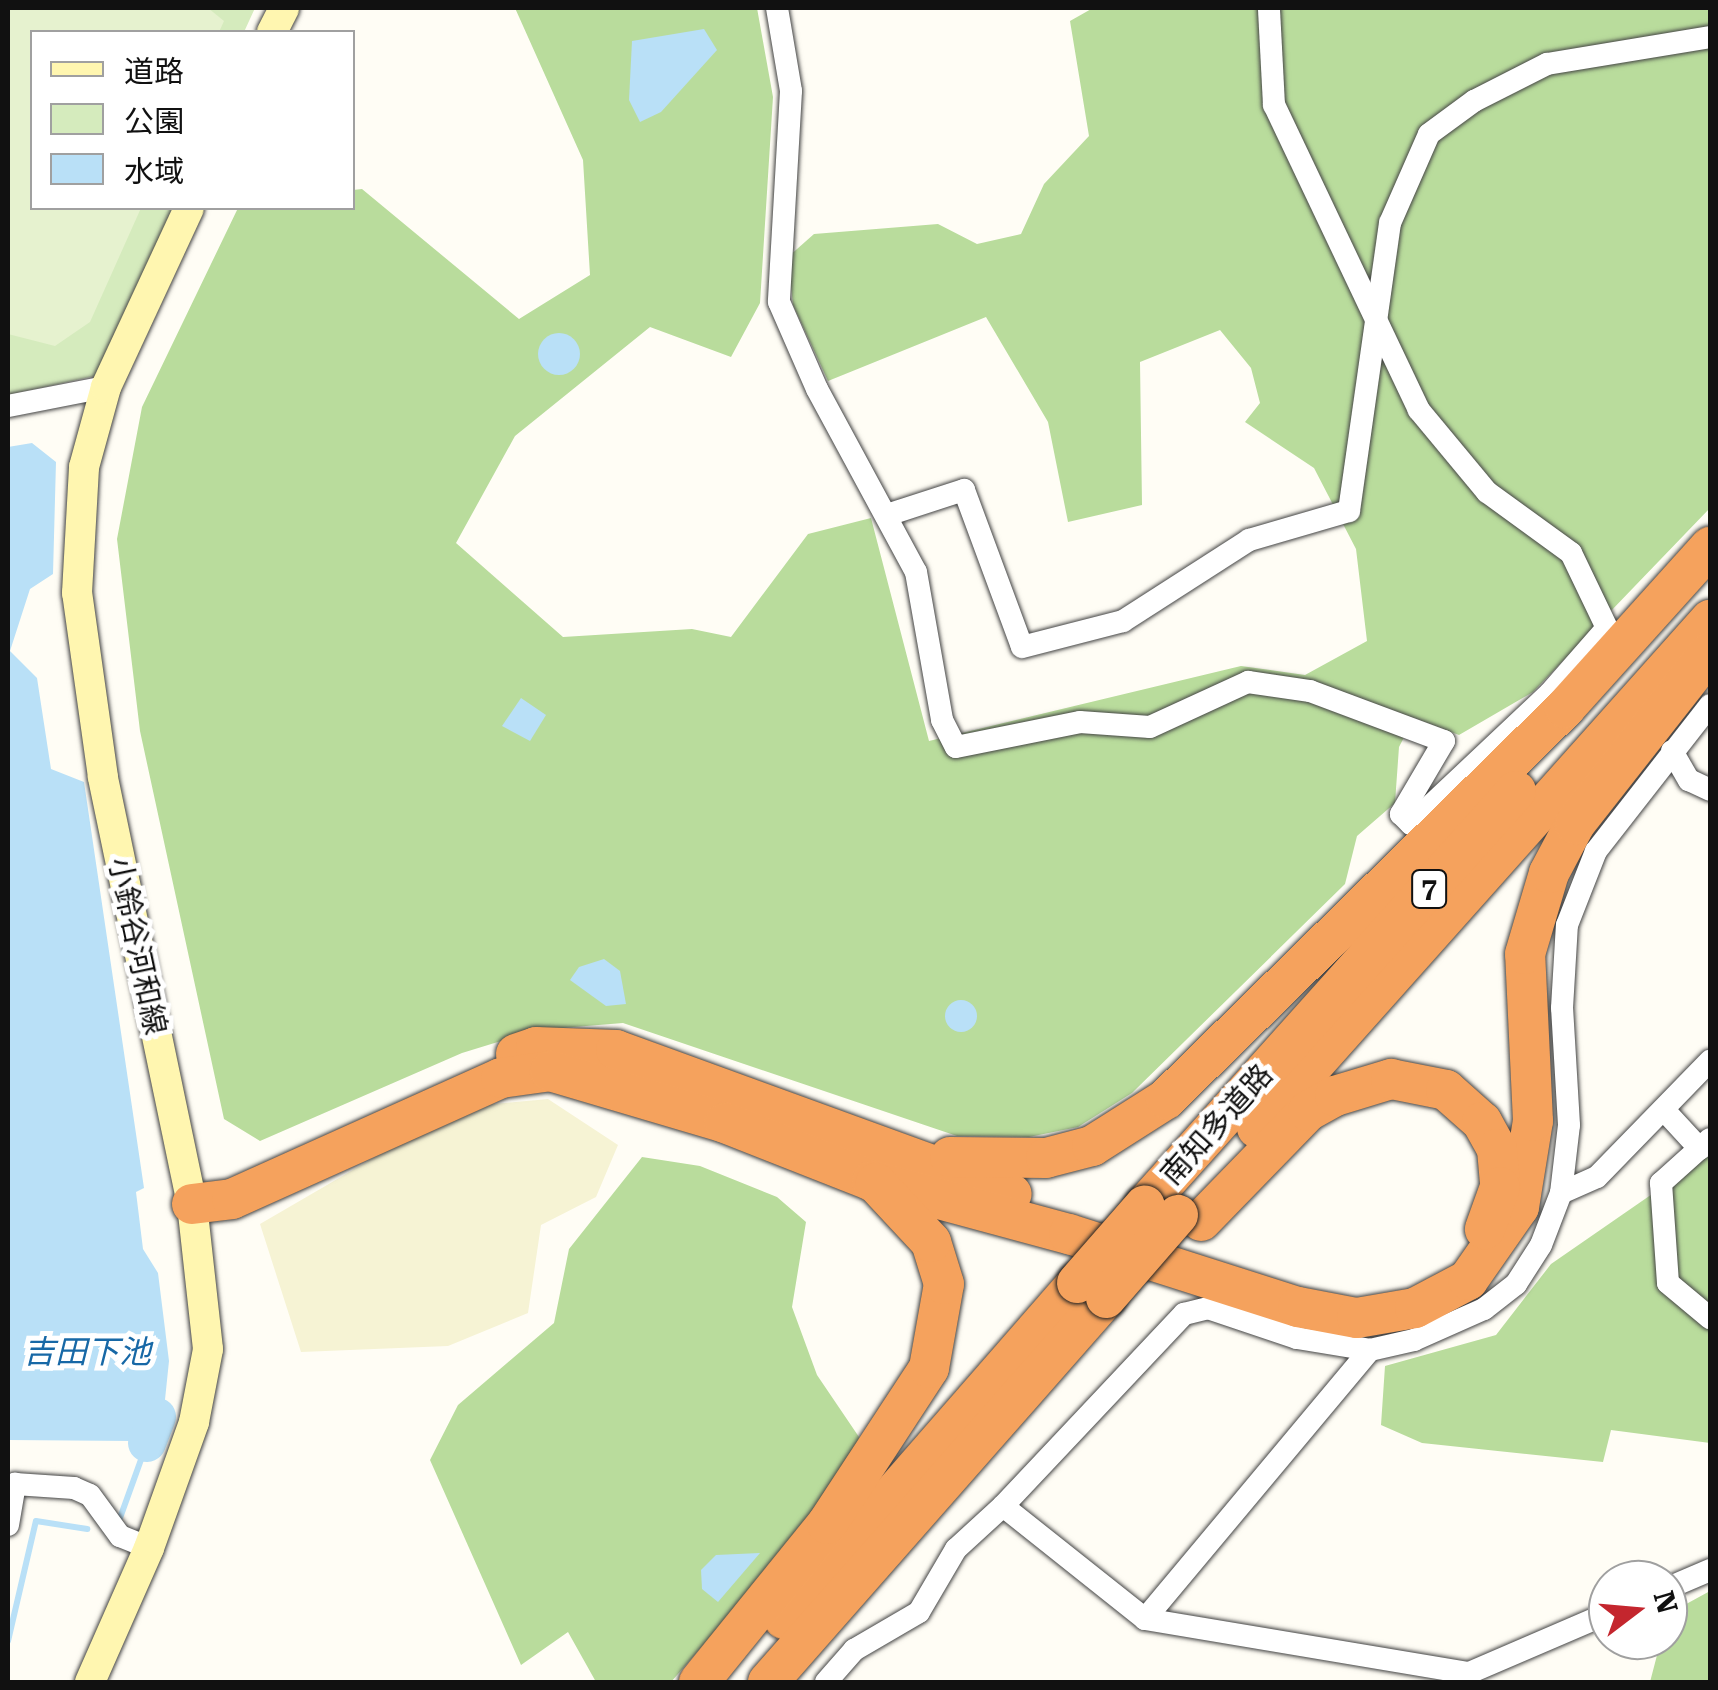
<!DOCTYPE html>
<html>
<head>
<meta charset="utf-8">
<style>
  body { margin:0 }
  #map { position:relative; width:1718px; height:1690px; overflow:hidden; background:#fffdf5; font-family:"Roboto Serif","Noto Sans JP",serif }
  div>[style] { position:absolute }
  .farmland>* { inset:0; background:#f6f3d4 }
  .green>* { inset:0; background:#d5ebbd }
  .forest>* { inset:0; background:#b9dc9c }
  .pitch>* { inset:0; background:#e6f2cf }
  .water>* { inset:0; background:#b9e0f7 }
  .round { border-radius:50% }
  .stream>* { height:6px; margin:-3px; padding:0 3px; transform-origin:3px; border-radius:3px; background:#b9e0f7 }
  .river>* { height:38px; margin:-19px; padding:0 19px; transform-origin:19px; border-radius:19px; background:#b9e0f7 }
  .roads { filter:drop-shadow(0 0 2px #444) drop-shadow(0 0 2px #444) }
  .minor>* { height:22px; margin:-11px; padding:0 11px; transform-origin:11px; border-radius:11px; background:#fff }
  .secondary>* { height:30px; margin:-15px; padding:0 15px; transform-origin:15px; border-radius:15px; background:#fff6b0 }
  .motorway>* { height:40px; margin:-20px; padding:0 20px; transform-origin:20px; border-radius:20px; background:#f5a25d }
  .bridges { filter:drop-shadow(0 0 2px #222) drop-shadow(0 0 2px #222) }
  .motorway-bridge>* { height:40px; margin:-20px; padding:0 20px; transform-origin:20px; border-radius:20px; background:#f5a25d }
  span { translate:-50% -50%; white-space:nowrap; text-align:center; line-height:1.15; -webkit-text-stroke:10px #fff; paint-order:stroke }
  .shield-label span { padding:2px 8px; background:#fff; border:2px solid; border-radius:8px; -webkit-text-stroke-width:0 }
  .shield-label { font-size:28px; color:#111; font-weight:700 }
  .street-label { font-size:30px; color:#111 }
  .water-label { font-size:32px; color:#1768a6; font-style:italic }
  .frame { position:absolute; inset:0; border:10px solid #111; pointer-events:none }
  .legend { position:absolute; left:30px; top:30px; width:325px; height:180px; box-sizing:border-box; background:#fff; border:2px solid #a0a0a0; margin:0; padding:12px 18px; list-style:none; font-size:30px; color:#111 }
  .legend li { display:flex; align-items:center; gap:20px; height:50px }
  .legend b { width:50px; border:2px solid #a0a0a0 }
  .north { position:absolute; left:1588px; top:1560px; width:100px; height:100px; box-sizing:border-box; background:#fff; border:2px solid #a0a0a0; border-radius:50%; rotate:74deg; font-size:28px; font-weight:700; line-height:40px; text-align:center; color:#111 }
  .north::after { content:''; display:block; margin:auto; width:35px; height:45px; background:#c4262e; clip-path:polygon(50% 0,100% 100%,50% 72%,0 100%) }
</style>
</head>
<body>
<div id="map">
  <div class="farmland">
    <i style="clip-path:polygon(548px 1099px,618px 1145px,596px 1197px,541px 1225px,528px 1313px,448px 1346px,301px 1352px,260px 1224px,461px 1107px)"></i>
  </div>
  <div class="green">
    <i style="clip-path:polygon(8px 8px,255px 8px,244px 32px,32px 32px,32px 208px,172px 208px,104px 374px,8px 395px)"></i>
  </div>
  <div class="forest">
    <i style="clip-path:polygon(515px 8px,757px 8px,773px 97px,760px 303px,731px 357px,650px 327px,515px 436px,456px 543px,563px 637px,692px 629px,731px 637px,808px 534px,871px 518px,929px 741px,1241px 666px,1305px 675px,1367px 641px,1356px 549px,1314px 468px,1245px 422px,1260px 403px,1251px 368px,1220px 330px,1140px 362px,1142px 505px,1068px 522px,1048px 422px,986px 317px,828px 381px,793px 305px,788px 257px,814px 234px,938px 224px,977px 244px,1021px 234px,1044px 184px,1089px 136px,1070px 21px,1093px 8px,1710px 8px,1710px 508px,1533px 692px,1459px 735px,1414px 718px,1399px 747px,1395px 803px,1357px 836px,1345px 884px,1132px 1093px,1078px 1127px,1029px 1137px,957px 1136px,623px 1023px,537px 1030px,462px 1053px,260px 1141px,224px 1119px,140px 731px,117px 539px,142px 407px,238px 208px,352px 208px,353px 190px,362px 189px,519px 319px,590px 275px,583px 160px)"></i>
    <i style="clip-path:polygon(1710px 1154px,1710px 1443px,1611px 1430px,1603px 1462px,1422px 1443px,1381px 1425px,1385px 1366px,1496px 1335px,1551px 1264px)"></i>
    <i style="clip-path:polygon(642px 1157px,700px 1166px,777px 1197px,806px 1222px,792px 1307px,817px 1375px,859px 1437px,851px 1475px,671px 1682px,596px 1682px,568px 1632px,521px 1665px,430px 1460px,458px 1405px,554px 1323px,569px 1249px)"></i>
    <i style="clip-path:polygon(1710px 1591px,1710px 1682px,1650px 1682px,1661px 1640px,1668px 1640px,1668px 1614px)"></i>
  </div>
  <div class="pitch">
    <i style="clip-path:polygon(8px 8px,208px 8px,224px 21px,219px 32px,32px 32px,32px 208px,141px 208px,90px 322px,55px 346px,8px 334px)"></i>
  </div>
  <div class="water">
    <i style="clip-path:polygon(704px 29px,717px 50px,661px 112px,640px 122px,629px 100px,632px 41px)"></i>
    <i class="round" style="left:538px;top:333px;width:42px;height:42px"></i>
    <i style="clip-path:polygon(32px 443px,56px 462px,53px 574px,30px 589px,10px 651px,37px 678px,51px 769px,84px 782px,144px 1188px,136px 1192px,143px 1249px,158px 1273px,169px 1361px,163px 1419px,151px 1415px,134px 1441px,8px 1440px,8px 447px)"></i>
    <i style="clip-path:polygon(521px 698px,546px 715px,530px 741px,502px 726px)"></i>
    <i style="clip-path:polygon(604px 959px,620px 971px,626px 1004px,606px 1006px,570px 980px,579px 967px)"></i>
    <i class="round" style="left:945px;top:1000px;width:32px;height:32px"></i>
    <i style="clip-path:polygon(760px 1553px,718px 1602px,702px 1589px,701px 1570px,716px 1555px)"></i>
  </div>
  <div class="stream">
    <i style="left:120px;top:1518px;width:80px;rotate:-70.2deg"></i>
    <i style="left:8px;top:1641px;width:123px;rotate:-76.9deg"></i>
    <i style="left:36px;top:1521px;width:52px;rotate:8.9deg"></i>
  </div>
  <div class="river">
    <i style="left:147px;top:1443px;width:28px;rotate:-69deg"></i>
  </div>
  <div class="roads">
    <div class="minor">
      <i style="left:777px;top:8px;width:84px;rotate:80.4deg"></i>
      <i style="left:791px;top:91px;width:211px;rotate:93.3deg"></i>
      <i style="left:779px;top:302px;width:95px;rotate:66.4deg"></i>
      <i style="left:817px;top:389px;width:208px;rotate:61.6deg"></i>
      <i style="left:916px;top:572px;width:150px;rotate:80deg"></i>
      <i style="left:942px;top:720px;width:30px;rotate:63deg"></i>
      <i style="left:956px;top:747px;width:126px;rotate:-11.4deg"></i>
      <i style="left:1080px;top:722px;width:70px;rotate:4.1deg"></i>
      <i style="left:1150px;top:727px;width:108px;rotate:-24.7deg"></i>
      <i style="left:1248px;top:682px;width:63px;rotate:8.3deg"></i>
      <i style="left:1310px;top:691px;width:143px;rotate:20.5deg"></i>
      <i style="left:1444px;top:741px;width:85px;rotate:120.5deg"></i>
      <i style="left:1401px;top:814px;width:14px;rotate:45deg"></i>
      <i style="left:1411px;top:824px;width:191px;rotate:-43.3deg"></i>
      <i style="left:1550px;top:693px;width:86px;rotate:-48.8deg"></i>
      <i style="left:1607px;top:628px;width:83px;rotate:-115.6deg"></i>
      <i style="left:1571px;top:553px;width:104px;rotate:-144deg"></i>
      <i style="left:1487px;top:492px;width:107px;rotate:-129.7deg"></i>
      <i style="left:1419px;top:410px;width:338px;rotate:-115.4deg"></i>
      <i style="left:1274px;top:105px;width:97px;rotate:-93deg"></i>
      <i style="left:8px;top:406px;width:100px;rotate:-11deg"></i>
      <i style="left:890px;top:514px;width:78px;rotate:-18deg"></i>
      <i style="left:964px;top:490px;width:167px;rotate:69.7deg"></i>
      <i style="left:1022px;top:647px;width:104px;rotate:-14.4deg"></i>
      <i style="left:1123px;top:621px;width:150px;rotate:-32.7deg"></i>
      <i style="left:1249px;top:540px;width:104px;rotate:-16.2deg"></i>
      <i style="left:1349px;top:511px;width:291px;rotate:-81.9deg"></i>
      <i style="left:1390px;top:223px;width:97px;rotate:-66.3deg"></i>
      <i style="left:1429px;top:134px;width:56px;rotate:-36.3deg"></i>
      <i style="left:1474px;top:101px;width:82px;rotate:-26.9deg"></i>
      <i style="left:1547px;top:64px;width:165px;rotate:-9.4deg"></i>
      <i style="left:1672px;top:751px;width:34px;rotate:60deg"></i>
      <i style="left:1689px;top:780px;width:23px;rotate:25deg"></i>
      <i style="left:1664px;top:1110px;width:53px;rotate:47.3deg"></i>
      <i style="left:1710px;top:1139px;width:66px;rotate:138.1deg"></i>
      <i style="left:1661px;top:1183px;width:100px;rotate:86deg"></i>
      <i style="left:1668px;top:1283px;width:55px;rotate:39.8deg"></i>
      <i style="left:1561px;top:1193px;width:68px;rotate:-83.3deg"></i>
      <i style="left:1569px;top:1125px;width:117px;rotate:-93.4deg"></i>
      <i style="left:1562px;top:1008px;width:83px;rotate:-86.6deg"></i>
      <i style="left:1567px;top:925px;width:79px;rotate:-68.6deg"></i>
      <i style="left:1596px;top:851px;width:185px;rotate:-52deg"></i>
      <i style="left:1003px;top:1506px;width:264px;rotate:-46.7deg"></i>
      <i style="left:1184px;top:1314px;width:25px;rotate:-14deg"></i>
      <i style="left:1208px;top:1308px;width:94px;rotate:18.6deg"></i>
      <i style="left:1297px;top:1338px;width:74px;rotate:9.3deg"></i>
      <i style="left:8px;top:1525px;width:42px;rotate:-80.3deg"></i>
      <i style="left:15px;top:1484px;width:59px;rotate:3.9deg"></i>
      <i style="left:74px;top:1488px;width:17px;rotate:24deg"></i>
      <i style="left:90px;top:1495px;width:51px;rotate:53.8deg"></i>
      <i style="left:120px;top:1536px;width:31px;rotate:22deg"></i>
      <i style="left:1668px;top:1588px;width:46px;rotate:-23.2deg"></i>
      <i style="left:1145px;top:1619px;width:351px;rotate:-50.1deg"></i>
      <i style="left:1370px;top:1350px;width:45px;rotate:-12.8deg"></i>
      <i style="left:1414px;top:1340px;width:77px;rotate:-23.9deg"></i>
      <i style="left:1484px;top:1309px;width:41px;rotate:-38deg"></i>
      <i style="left:1516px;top:1284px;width:46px;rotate:-57.3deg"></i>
      <i style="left:1541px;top:1245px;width:56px;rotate:-69deg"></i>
      <i style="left:1561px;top:1193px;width:39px;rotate:-24deg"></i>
      <i style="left:1597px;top:1177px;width:162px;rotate:-45.8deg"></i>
      <i style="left:826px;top:1682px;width:43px;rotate:-48.8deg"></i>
      <i style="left:854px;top:1650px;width:75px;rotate:-30.3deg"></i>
      <i style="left:919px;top:1612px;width:73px;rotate:-59.6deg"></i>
      <i style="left:956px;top:1549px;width:64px;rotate:-42.5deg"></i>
      <i style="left:1003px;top:1506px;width:181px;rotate:38.5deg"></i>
      <i style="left:1145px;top:1619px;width:328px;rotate:9.5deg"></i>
      <i style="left:1469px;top:1673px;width:151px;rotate:-23.3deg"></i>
    </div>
    <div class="secondary">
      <i style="left:272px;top:32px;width:27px;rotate:-63deg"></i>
      <i style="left:90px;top:1682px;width:146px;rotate:-66.2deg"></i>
      <i style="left:149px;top:1548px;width:134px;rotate:-70.3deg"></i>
      <i style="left:194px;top:1422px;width:74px;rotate:-79.1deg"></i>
      <i style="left:208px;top:1349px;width:146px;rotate:-96.3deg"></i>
      <i style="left:192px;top:1204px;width:436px;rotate:-101.8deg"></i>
      <i style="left:103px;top:777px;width:186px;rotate:-98deg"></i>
      <i style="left:77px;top:593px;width:126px;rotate:-86.8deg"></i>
      <i style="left:84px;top:467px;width:83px;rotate:-74.6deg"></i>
      <i style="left:106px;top:387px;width:197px;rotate:-65.1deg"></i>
    </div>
    <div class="motorway">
      <i style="left:516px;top:1054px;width:21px;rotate:-19deg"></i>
      <i style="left:536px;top:1047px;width:80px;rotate:2.1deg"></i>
      <i style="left:616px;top:1050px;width:421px;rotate:20deg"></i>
      <i style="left:1257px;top:1128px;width:681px;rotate:-48.28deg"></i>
      <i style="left:950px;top:1157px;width:96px;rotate:0.6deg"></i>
      <i style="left:1046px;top:1158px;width:48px;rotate:-14.6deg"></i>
      <i style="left:1092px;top:1146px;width:88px;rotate:-32.4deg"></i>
      <i style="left:1166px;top:1099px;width:559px;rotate:-44.42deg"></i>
      <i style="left:1565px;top:708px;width:217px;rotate:-48deg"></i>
      <i style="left:192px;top:1204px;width:40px;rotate:-7.1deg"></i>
      <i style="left:232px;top:1199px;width:295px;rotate:-24.2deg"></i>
      <i style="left:501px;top:1078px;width:49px;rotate:-8.1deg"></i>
      <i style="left:550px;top:1071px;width:183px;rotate:16.5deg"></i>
      <i style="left:725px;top:1123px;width:158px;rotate:21.5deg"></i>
      <i style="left:872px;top:1181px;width:204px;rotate:15.1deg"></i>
      <i style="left:1069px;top:1234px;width:240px;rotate:17.7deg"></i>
      <i style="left:1298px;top:1307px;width:60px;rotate:10.6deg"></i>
      <i style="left:1357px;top:1318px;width:59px;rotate:-9.8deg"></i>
      <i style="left:1415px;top:1308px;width:60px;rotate:-27.8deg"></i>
      <i style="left:1468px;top:1280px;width:89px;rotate:-55.1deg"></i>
      <i style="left:1519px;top:1207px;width:87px;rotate:-80.8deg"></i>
      <i style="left:1533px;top:1121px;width:167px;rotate:-92.7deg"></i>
      <i style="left:1525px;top:954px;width:84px;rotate:-73.5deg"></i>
      <i style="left:1549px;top:873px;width:55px;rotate:-62deg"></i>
      <i style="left:1575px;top:824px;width:219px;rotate:-51.9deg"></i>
      <i style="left:1145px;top:1205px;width:556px;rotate:-48.14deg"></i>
      <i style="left:1201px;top:1221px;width:153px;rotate:-45.8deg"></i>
      <i style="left:1308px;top:1111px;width:31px;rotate:-29deg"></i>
      <i style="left:1335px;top:1096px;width:59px;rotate:-16.9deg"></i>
      <i style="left:1391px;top:1079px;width:56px;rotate:11.3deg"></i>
      <i style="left:1446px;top:1090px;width:48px;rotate:41.6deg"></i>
      <i style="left:1482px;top:1122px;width:31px;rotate:61deg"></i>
      <i style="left:1497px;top:1149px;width:38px;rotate:85deg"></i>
      <i style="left:1500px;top:1187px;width:45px;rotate:109.7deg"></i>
      <i style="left:784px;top:1619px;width:446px;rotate:-48.9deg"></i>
      <i style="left:699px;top:1682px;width:203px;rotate:-51deg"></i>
      <i style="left:827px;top:1524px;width:186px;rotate:-56.8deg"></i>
      <i style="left:929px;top:1368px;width:85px;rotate:-79.9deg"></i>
      <i style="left:944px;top:1284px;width:44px;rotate:-107.2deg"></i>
      <i style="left:931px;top:1242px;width:81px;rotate:-133deg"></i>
      <i style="left:768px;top:1682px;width:512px;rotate:-48.65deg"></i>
    </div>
  </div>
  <div class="bridges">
    <div class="motorway-bridge">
      <i style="left:1077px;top:1283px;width:103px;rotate:-48.9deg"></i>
      <i style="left:1106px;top:1298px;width:110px;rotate:-49.1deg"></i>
    </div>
  </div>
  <div class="shield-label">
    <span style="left:1429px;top:889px">7</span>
  </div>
  <div class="street-label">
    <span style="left:137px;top:946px;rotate:78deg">小鈴谷河和線</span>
    <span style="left:1217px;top:1125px;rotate:-48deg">南知多道路</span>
  </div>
  <div class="water-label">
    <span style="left:87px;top:1352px">吉田下池</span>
  </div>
  <div class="frame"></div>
  <ul class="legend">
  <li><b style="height:12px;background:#fff6b0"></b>道路</li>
  <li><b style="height:28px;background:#d5ebbd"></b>公園</li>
  <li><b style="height:28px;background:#b9e0f7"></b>水域</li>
  </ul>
  <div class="north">N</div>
</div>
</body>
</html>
